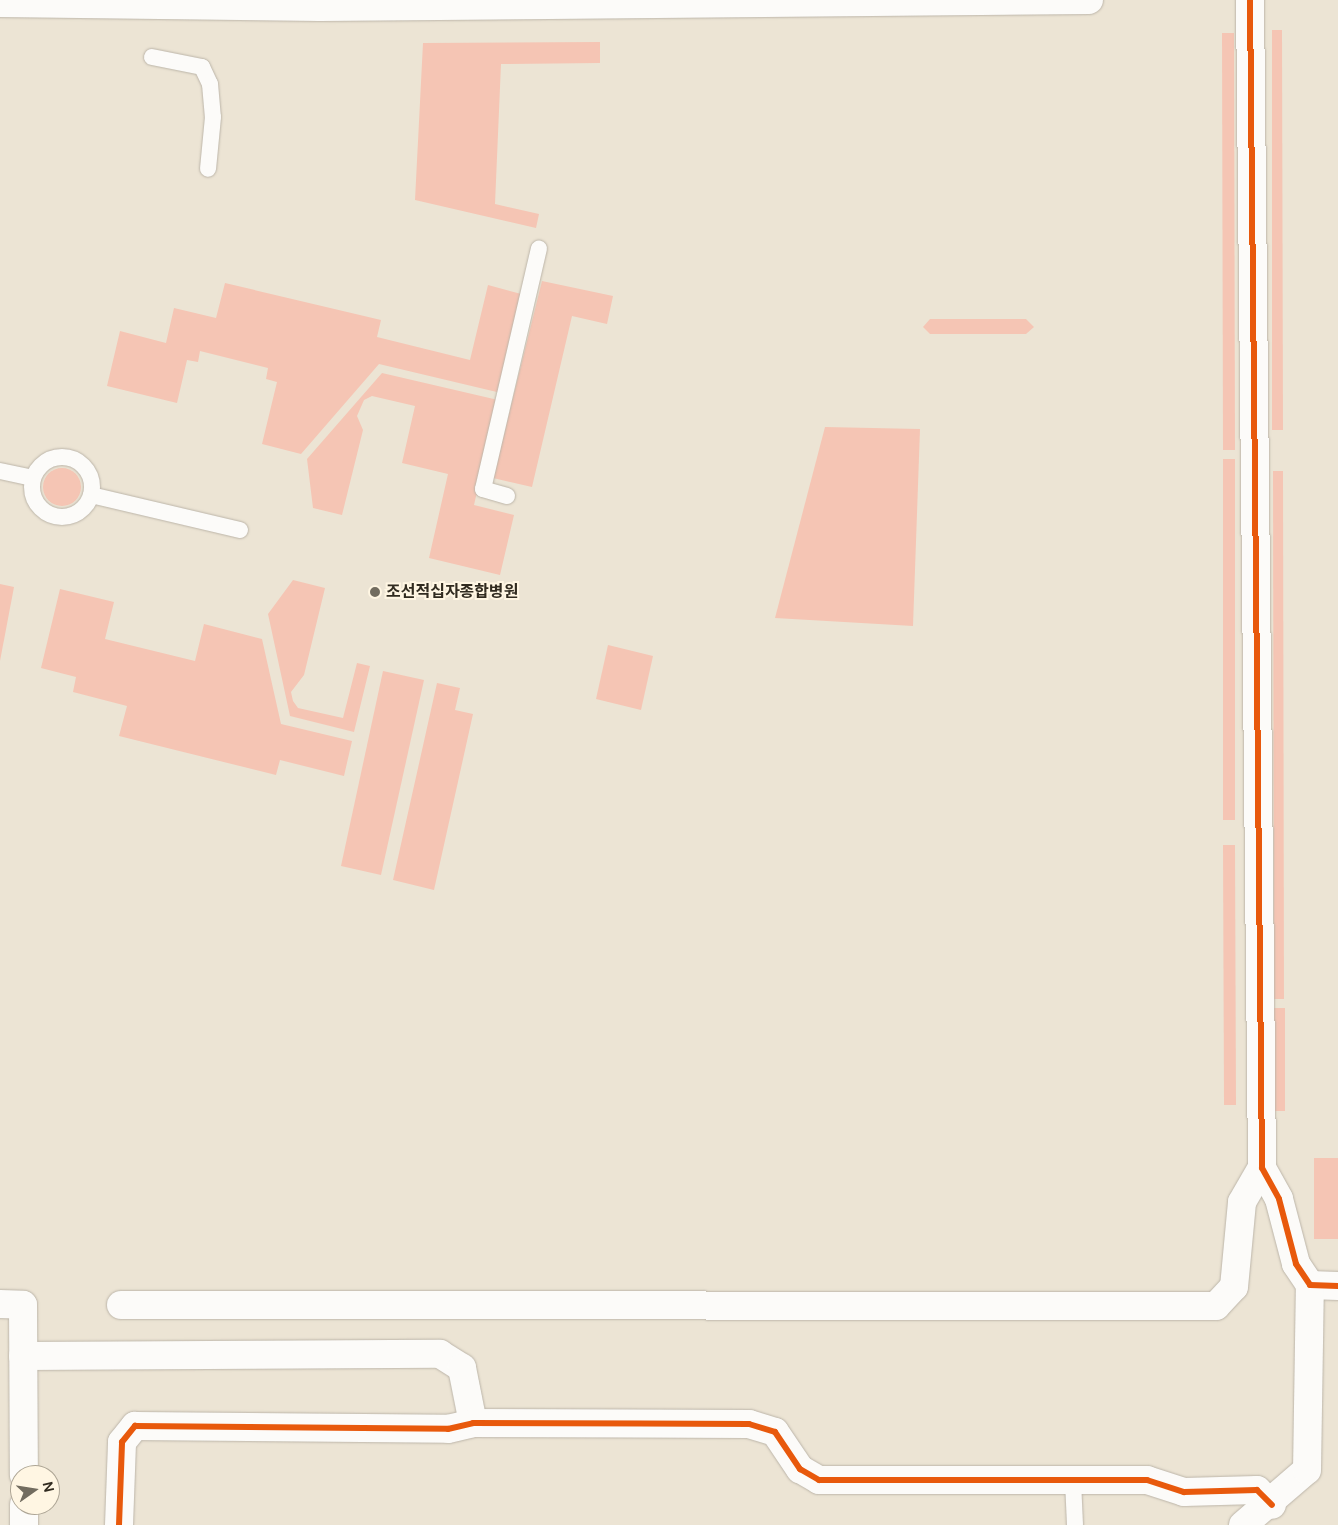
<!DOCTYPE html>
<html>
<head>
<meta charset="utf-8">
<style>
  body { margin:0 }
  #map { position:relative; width:1338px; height:1525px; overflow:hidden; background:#ece4d4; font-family:"DM Sans","Noto Sans KR",sans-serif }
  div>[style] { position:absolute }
  .green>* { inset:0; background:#f5c5b4 }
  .round { border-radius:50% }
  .roads { filter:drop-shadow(0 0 1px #bcb5a9) drop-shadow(0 0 1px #bcb5a9) }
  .service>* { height:16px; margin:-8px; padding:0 8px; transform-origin:8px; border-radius:8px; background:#fcfbf9 }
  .service>.ring { margin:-8px; padding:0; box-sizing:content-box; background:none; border:16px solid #fcfbf9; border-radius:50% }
  .minor>* { height:28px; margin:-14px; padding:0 14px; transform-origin:14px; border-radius:14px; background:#fcfbf9 }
  .tertiary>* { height:28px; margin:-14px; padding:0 14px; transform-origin:14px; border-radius:14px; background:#fcfbf9 }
  .cycleway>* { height:6px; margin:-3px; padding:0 3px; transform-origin:3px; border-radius:3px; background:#e8590c }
  .dots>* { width:14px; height:14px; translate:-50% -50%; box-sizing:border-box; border:2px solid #fff6e3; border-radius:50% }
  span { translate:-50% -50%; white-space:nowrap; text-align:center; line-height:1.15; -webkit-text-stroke:4px #fff6e3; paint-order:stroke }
  .poi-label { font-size:16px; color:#312b20; font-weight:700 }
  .left { translate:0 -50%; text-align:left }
  .north { position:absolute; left:10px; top:1465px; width:50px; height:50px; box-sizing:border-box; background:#fff6e3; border:1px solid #ada595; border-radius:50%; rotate:77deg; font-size:14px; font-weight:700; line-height:20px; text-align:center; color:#312b20 }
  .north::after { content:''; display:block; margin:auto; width:18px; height:22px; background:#726c5f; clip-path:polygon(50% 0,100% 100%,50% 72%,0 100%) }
</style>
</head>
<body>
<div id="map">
  <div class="green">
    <i style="clip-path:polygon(1272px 30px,1282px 30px,1283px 430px,1272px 430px)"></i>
    <i style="clip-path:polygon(1222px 33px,1234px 33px,1235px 450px,1223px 450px)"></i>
    <i style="clip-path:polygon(600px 42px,600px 63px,501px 64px,495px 204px,539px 214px,536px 228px,415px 200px,423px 43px)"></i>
    <i style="clip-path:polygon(542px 281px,613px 296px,607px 324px,572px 316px,532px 487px,493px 478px)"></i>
    <i style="clip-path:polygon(225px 283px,381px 320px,377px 337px,470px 360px,488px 285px,525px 295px,501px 393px,379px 364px,301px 454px,262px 444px,277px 382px,266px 379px,268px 368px,200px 351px,198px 362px,187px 360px,177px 403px,107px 386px,120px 331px,166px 343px,174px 308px,216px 318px)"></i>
    <i style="clip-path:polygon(930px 319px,1026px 319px,1034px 327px,1026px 334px,930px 334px,923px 327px)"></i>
    <i style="clip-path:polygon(382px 373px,498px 400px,474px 505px,514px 515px,500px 575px,429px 558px,448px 474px,402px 463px,415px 406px,372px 396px,364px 400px,357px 416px,363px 430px,342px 515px,313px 508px,307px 459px)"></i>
    <i style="clip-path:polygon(825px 427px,920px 429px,913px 626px,775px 618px)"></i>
    <i style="clip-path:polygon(1223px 459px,1235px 459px,1235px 820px,1223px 820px)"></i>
    <i class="round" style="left:43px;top:468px;width:38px;height:38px"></i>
    <i style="clip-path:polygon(1273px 471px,1283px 471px,1284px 999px,1274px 999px)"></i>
    <i style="clip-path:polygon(293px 580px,325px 588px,304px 675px,291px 692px,293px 701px,298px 708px,343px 718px,357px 663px,370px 666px,354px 732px,290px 716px,268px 614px)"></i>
    <i style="clip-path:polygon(0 584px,14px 587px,0 661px)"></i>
    <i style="clip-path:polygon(60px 589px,114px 602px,105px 639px,195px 661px,204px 624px,262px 639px,281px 724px,352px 741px,344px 776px,280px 760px,276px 775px,119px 736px,127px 706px,73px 692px,76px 677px,41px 668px)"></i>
    <i style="clip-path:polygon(608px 645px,653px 656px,641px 710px,596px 699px)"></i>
    <i style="clip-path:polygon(383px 671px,424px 680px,381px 875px,341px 866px)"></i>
    <i style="clip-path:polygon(437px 683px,460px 688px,455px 710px,473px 714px,434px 890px,393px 880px)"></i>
    <i style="clip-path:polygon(1223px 845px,1235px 845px,1236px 1105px,1224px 1105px)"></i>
    <i style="clip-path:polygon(1274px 1008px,1285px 1008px,1285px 1111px,1274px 1111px)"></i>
    <i style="clip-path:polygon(1314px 1158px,1338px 1158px,1338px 1239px,1314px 1239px)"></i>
  </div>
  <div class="roads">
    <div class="service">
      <i style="left:152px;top:57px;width:51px;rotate:11.3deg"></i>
      <i style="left:202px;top:67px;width:19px;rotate:65deg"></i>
      <i style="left:210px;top:84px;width:33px;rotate:85deg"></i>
      <i style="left:213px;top:117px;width:52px;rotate:95.5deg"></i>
      <i class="ring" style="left:32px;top:457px;width:44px;height:44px"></i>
      <i style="left:0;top:471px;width:33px;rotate:12deg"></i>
      <i style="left:91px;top:495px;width:153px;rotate:13.2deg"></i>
      <i style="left:507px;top:496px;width:25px;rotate:-164deg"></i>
      <i style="left:483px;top:489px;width:247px;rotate:-76.9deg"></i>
      <i style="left:1073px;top:1481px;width:44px;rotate:87.4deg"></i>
    </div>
    <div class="minor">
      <i style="left:1250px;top:0;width:1168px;rotate:89.41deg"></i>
      <i style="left:1262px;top:1168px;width:35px;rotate:61deg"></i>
      <i style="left:1279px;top:1199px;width:67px;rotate:75.3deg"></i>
      <i style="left:1296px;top:1264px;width:25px;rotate:56deg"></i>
      <i style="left:1310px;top:1285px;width:28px;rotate:2deg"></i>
      <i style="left:0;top:1304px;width:23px;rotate:2deg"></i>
      <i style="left:23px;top:1305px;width:170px;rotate:89.7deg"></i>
      <i style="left:121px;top:1305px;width:1095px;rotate:0.05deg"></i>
      <i style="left:1216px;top:1306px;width:26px;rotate:-47deg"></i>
      <i style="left:1234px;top:1287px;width:85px;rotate:-84.6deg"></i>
      <i style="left:1242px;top:1202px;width:39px;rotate:-60deg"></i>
      <i style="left:23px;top:1356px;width:417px;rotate:-0.3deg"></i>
      <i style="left:440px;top:1354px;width:26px;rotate:32deg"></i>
      <i style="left:462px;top:1368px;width:56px;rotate:78.7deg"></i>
      <i style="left:24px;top:1505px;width:20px;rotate:90deg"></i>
      <i style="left:119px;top:1525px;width:83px;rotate:-87.9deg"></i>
      <i style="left:122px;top:1442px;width:21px;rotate:-51deg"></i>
      <i style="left:135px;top:1426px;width:313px;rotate:0.5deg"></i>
      <i style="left:448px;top:1429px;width:26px;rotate:-13deg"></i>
      <i style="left:473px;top:1423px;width:276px;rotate:0.2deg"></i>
      <i style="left:749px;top:1424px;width:27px;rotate:17deg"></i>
      <i style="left:775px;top:1432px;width:45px;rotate:56deg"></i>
      <i style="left:800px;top:1469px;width:22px;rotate:30deg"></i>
      <i style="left:819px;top:1480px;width:328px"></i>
      <i style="left:1147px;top:1480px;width:39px;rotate:18deg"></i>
      <i style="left:1184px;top:1492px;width:73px;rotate:-1.6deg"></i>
      <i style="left:1257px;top:1490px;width:21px;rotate:45deg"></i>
      <i style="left:1243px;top:1525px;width:84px;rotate:-40.7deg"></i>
      <i style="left:1307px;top:1470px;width:185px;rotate:-89.1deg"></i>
    </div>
    <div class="tertiary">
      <i style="left:0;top:3px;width:320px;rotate:0.7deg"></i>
      <i style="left:320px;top:7px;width:769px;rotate:-0.52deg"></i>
    </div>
  </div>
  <div class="cycleway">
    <i style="left:1250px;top:0;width:1168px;rotate:89.41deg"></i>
    <i style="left:1262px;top:1168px;width:35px;rotate:61deg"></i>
    <i style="left:1279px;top:1199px;width:67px;rotate:75.3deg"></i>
    <i style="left:1296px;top:1264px;width:25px;rotate:56deg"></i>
    <i style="left:1310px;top:1285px;width:28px;rotate:2deg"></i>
    <i style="left:119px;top:1525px;width:83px;rotate:-87.9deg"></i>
    <i style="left:122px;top:1442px;width:21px;rotate:-51deg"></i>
    <i style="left:135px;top:1426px;width:313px;rotate:0.5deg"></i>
    <i style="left:448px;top:1429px;width:26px;rotate:-13deg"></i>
    <i style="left:473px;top:1423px;width:276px;rotate:0.2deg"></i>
    <i style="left:749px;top:1424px;width:27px;rotate:17deg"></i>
    <i style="left:775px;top:1432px;width:45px;rotate:56deg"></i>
    <i style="left:800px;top:1469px;width:22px;rotate:30deg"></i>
    <i style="left:819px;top:1480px;width:328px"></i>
    <i style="left:1147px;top:1480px;width:39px;rotate:18deg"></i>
    <i style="left:1184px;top:1492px;width:73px;rotate:-1.6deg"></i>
    <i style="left:1257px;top:1490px;width:21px;rotate:45deg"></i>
  </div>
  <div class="dots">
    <i style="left:375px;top:592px;background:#726c5f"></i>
  </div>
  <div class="poi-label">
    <span class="left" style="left:386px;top:592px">조선적십자종합병원</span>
  </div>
  <div class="north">N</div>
</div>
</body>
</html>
